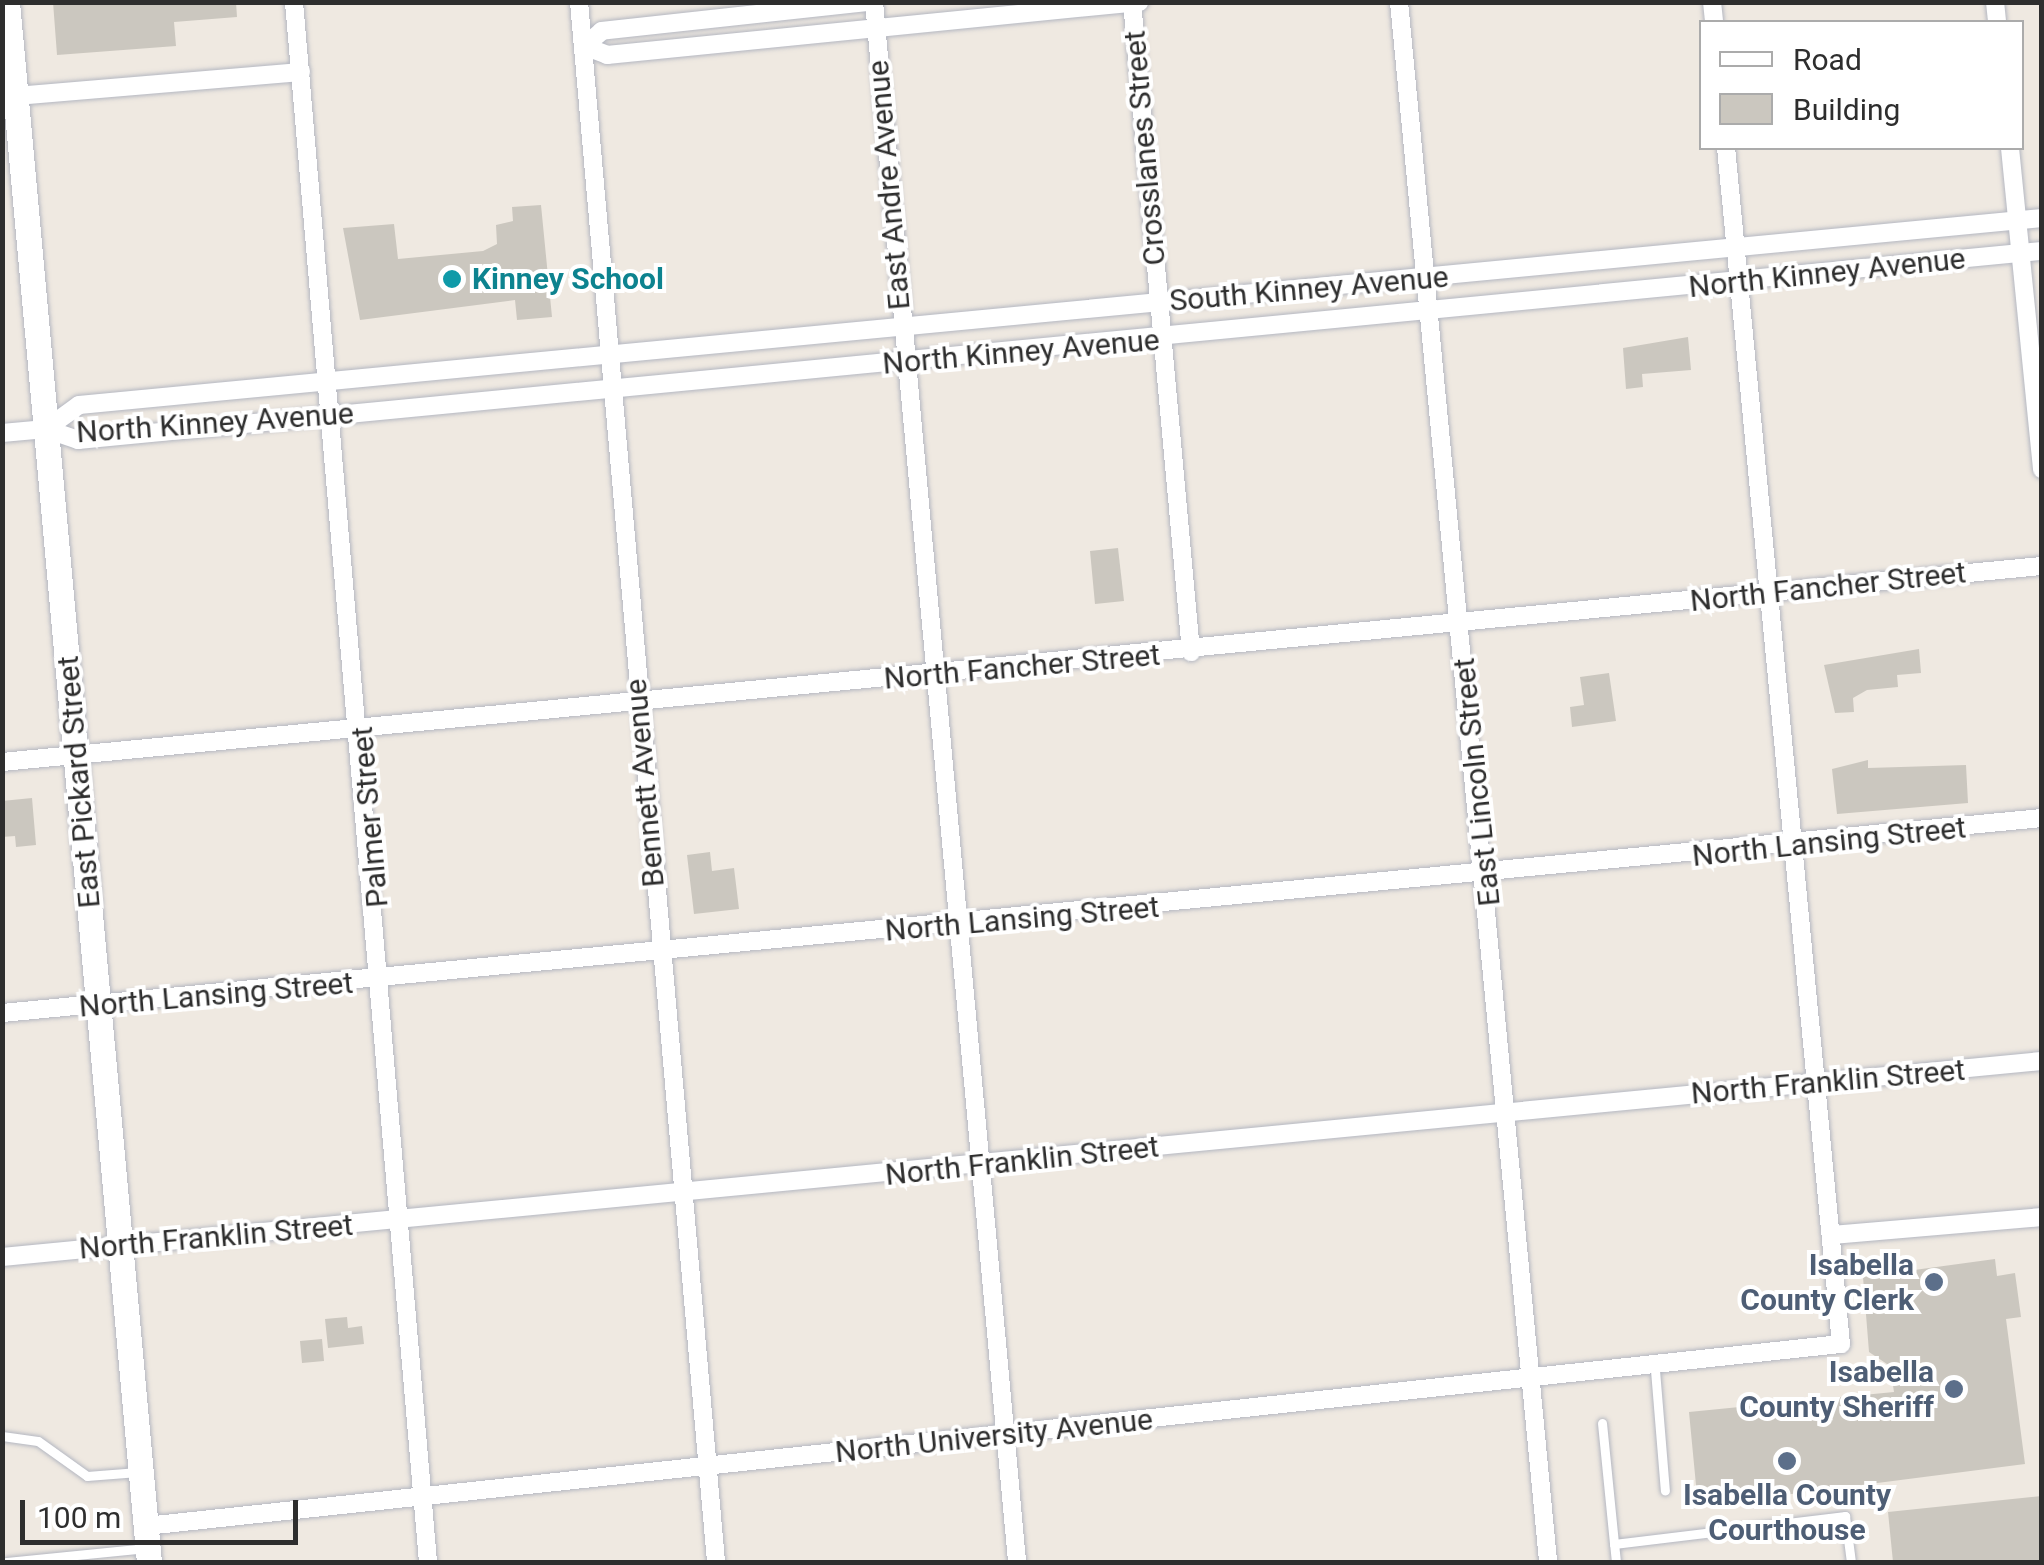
<!DOCTYPE html>
<html>
<head>
<meta charset="utf-8">
<style>
  body { margin:0 }
  #map { position:relative; width:2044px; height:1565px; overflow:hidden; background:#efe9e1; font-family:Roboto,sans-serif }
  div>[style] { position:absolute }
  .building>* { inset:0; background:#cbc7bf }
  .roads { filter:drop-shadow(0 0 2px #b4b7c1) drop-shadow(0 0 2px #b4b7c1) }
  .lane>* { height:9px; margin:-4.5px; padding:0 4.5px; transform-origin:4.5px; border-radius:4.5px; background:#fff }
  .street>* { height:18px; margin:-9px; padding:0 9px; transform-origin:9px; border-radius:9px; background:#fff }
  .secondary>* { height:25px; margin:-12.5px; padding:0 12.5px; transform-origin:12.5px; border-radius:12.5px; background:#fff }
  .dots>* { width:28px; height:28px; translate:-50% -50%; box-sizing:border-box; border:5px solid #fff; border-radius:50% }
  span { translate:-50% -50%; white-space:nowrap; text-align:center; line-height:1.15; -webkit-text-stroke:8px #fff; paint-order:stroke }
  .street-label { font-size:30px; color:#2e2e2e }
  .culture-label { font-size:30px; color:#0d838f; font-weight:700 }
  .left { translate:0 -50%; text-align:left }
  .service-label { font-size:30px; color:#4e5e75; font-weight:700 }
  .right { translate:-100% -50%; text-align:right }
  .frame { position:absolute; inset:0; border:5px solid #2e2e2e; pointer-events:none }
  .legend { position:absolute; left:1699px; top:20px; width:325px; height:130px; box-sizing:border-box; background:#fff; border:2px solid #ababab; margin:0; padding:12px 18px; list-style:none; font-size:30px; color:#2e2e2e }
  .legend li { display:flex; align-items:center; gap:20px; height:50px }
  .legend b { width:50px; border:2px solid #ababab }
  .scale { position:absolute; left:20px; top:1500px; width:278px; height:45px; box-sizing:border-box; border:5px solid #2e2e2e; border-top:0; padding-left:12px; font-size:30px; line-height:35px; white-space:nowrap; color:#2e2e2e; -webkit-text-stroke:8px #fff; paint-order:stroke }
</style>
</head>
<body>
<div id="map">
  <div class="building">
    <i style="clip-path:polygon(53px 2px,236px 2px,237px 17px,174px 22px,176px 46px,57px 55px)"></i>
    <i style="clip-path:polygon(541px 205px,552px 317px,517px 320px,515px 300px,360px 320px,343px 228px,394px 224px,398px 259px,483px 251px,497px 244px,496px 225px,513px 221px,512px 207px)"></i>
    <i style="clip-path:polygon(1688px 337px,1691px 370px,1642px 374px,1643px 387px,1626px 389px,1623px 348px)"></i>
    <i style="clip-path:polygon(1118px 548px,1124px 601px,1095px 604px,1090px 551px)"></i>
    <i style="clip-path:polygon(1919px 649px,1921px 673px,1897px 675px,1898px 687px,1867px 690px,1853px 698px,1854px 712px,1835px 713px,1824px 665px)"></i>
    <i style="clip-path:polygon(1609px 673px,1616px 721px,1572px 727px,1570px 707px,1584px 705px,1580px 677px)"></i>
    <i style="clip-path:polygon(1868px 760px,1868px 768px,1966px 765px,1968px 803px,1837px 814px,1832px 769px)"></i>
    <i style="clip-path:polygon(32px 798px,36px 845px,16px 847px,15px 836px,2px 837px,2px 801px)"></i>
    <i style="clip-path:polygon(710px 852px,712px 871px,734px 868px,739px 909px,694px 914px,687px 855px)"></i>
    <i style="clip-path:polygon(1995px 1259px,1997px 1276px,2015px 1273px,2021px 1317px,2006px 1319px,2025px 1464px,1698px 1506px,1689px 1412px,1894px 1392px,1890px 1366px,1869px 1352px,1863px 1277px)"></i>
    <i style="clip-path:polygon(347px 1317px,348px 1328px,362px 1326px,364px 1344px,328px 1348px,325px 1319px)"></i>
    <i style="clip-path:polygon(322px 1339px,324px 1361px,302px 1363px,300px 1341px)"></i>
    <i style="clip-path:polygon(2042px 1496px,2042px 1562px,1893px 1562px,1888px 1512px)"></i>
  </div>
  <div class="roads">
    <div class="lane">
      <i style="left:1655px;top:1370px;width:121px;rotate:85.3deg"></i>
      <i style="left:1602px;top:1423px;width:122px;rotate:84.3deg"></i>
      <i style="left:2px;top:1436px;width:36px;rotate:8deg"></i>
      <i style="left:38px;top:1441px;width:60px;rotate:35.5deg"></i>
      <i style="left:87px;top:1476px;width:51px;rotate:-4.5deg"></i>
      <i style="left:6px;top:1562px;width:142px;rotate:-5.7deg"></i>
      <i style="left:1616px;top:1562px;width:18px;rotate:-96deg"></i>
      <i style="left:1614px;top:1544px;width:233px;rotate:-6.9deg"></i>
      <i style="left:1845px;top:1516px;width:46px;rotate:82.6deg"></i>
    </div>
    <div class="street">
      <i style="left:294px;top:2px;width:1566px;rotate:85.09deg"></i>
      <i style="left:579px;top:2px;width:1566px;rotate:84.98deg"></i>
      <i style="left:867px;top:2px;width:267px;rotate:173.8deg"></i>
      <i style="left:602px;top:31px;width:23px;rotate:140deg"></i>
      <i style="left:584px;top:46px;width:25px;rotate:21deg"></i>
      <i style="left:607px;top:55px;width:535px;rotate:-5.69deg"></i>
      <i style="left:874px;top:2px;width:1567px;rotate:84.76deg"></i>
      <i style="left:1132px;top:2px;width:653px;rotate:84.81deg"></i>
      <i style="left:1399px;top:2px;width:1567px;rotate:84.54deg"></i>
      <i style="left:1712px;top:2px;width:20px;rotate:84deg"></i>
      <i style="left:1995px;top:2px;width:20px;rotate:84deg"></i>
      <i style="left:16px;top:96px;width:286px;rotate:-4.8deg"></i>
      <i style="left:2010px;top:148px;width:323px;rotate:84.3deg"></i>
      <i style="left:46px;top:429px;width:41px;rotate:-36deg"></i>
      <i style="left:79px;top:405px;width:1972px;rotate:-5.44deg"></i>
      <i style="left:2px;top:433px;width:44px;rotate:-5.2deg"></i>
      <i style="left:46px;top:429px;width:34px;rotate:19deg"></i>
      <i style="left:78px;top:440px;width:1973px;rotate:-5.5deg"></i>
      <i style="left:2px;top:762px;width:2049px;rotate:-5.49deg"></i>
      <i style="left:2px;top:1013px;width:2049px;rotate:-5.46deg"></i>
      <i style="left:1832px;top:1235px;width:211px;rotate:-4.9deg"></i>
      <i style="left:2px;top:1257px;width:2049px;rotate:-5.49deg"></i>
      <i style="left:146px;top:1526px;width:1705px;rotate:-6.13deg"></i>
      <i style="left:1841px;top:1344px;width:1202px;rotate:-95.49deg"></i>
    </div>
    <div class="secondary">
      <i style="left:7px;top:2px;width:1566px;rotate:84.8deg"></i>
    </div>
  </div>
  <div class="dots">
    <i style="left:452px;top:279px;background:#0f9aa8"></i>
    <i style="left:1934px;top:1282px;background:#5c6f8a"></i>
    <i style="left:1954px;top:1389px;background:#5c6f8a"></i>
    <i style="left:1787px;top:1461px;background:#5c6f8a"></i>
  </div>
  <div class="street-label">
    <span style="left:1145px;top:148px;rotate:-95deg">Crosslanes Street</span>
    <span style="left:889px;top:185px;rotate:-95deg">East Andre Avenue</span>
    <span style="left:1827px;top:273px;rotate:-6deg">North Kinney Avenue</span>
    <span style="left:1309px;top:289px;rotate:-5deg">South Kinney Avenue</span>
    <span style="left:1021px;top:352px;rotate:-5deg">North Kinney Avenue</span>
    <span style="left:215px;top:423px;rotate:-4deg">North Kinney Avenue</span>
    <span style="left:1828px;top:587px;rotate:-6deg">North Fancher Street</span>
    <span style="left:1022px;top:667px;rotate:-5deg">North Fancher Street</span>
    <span style="left:79px;top:782px;rotate:-95deg">East Pickard Street</span>
    <span style="left:1477px;top:782px;rotate:-96deg">East Lincoln Street</span>
    <span style="left:645px;top:783px;rotate:-95deg">Bennett Avenue</span>
    <span style="left:370px;top:817px;rotate:-95deg">Palmer Street</span>
    <span style="left:1829px;top:842px;rotate:-6deg">North Lansing Street</span>
    <span style="left:1022px;top:919px;rotate:-5deg">North Lansing Street</span>
    <span style="left:216px;top:995px;rotate:-5deg">North Lansing Street</span>
    <span style="left:1828px;top:1082px;rotate:-5deg">North Franklin Street</span>
    <span style="left:1022px;top:1161px;rotate:-6deg">North Franklin Street</span>
    <span style="left:216px;top:1237px;rotate:-5deg">North Franklin Street</span>
    <span style="left:994px;top:1436px;rotate:-6deg">North University Avenue</span>
  </div>
  <div class="culture-label">
    <span class="left" style="left:472px;top:279px">Kinney School</span>
  </div>
  <div class="service-label">
    <span class="right" style="left:1914px;top:1282px">Isabella<br>County Clerk</span>
    <span class="right" style="left:1934px;top:1389px">Isabella<br>County Sheriff</span>
    <span style="left:1787px;top:1512px">Isabella County<br>Courthouse</span>
  </div>
  <div class="frame"></div>
  <ul class="legend">
  <li><b style="height:12px;background:#fff"></b>Road</li>
  <li><b style="height:28px;background:#cbc7bf"></b>Building</li>
  </ul>
  <div class="scale">100 m</div>
</div>
</body>
</html>
